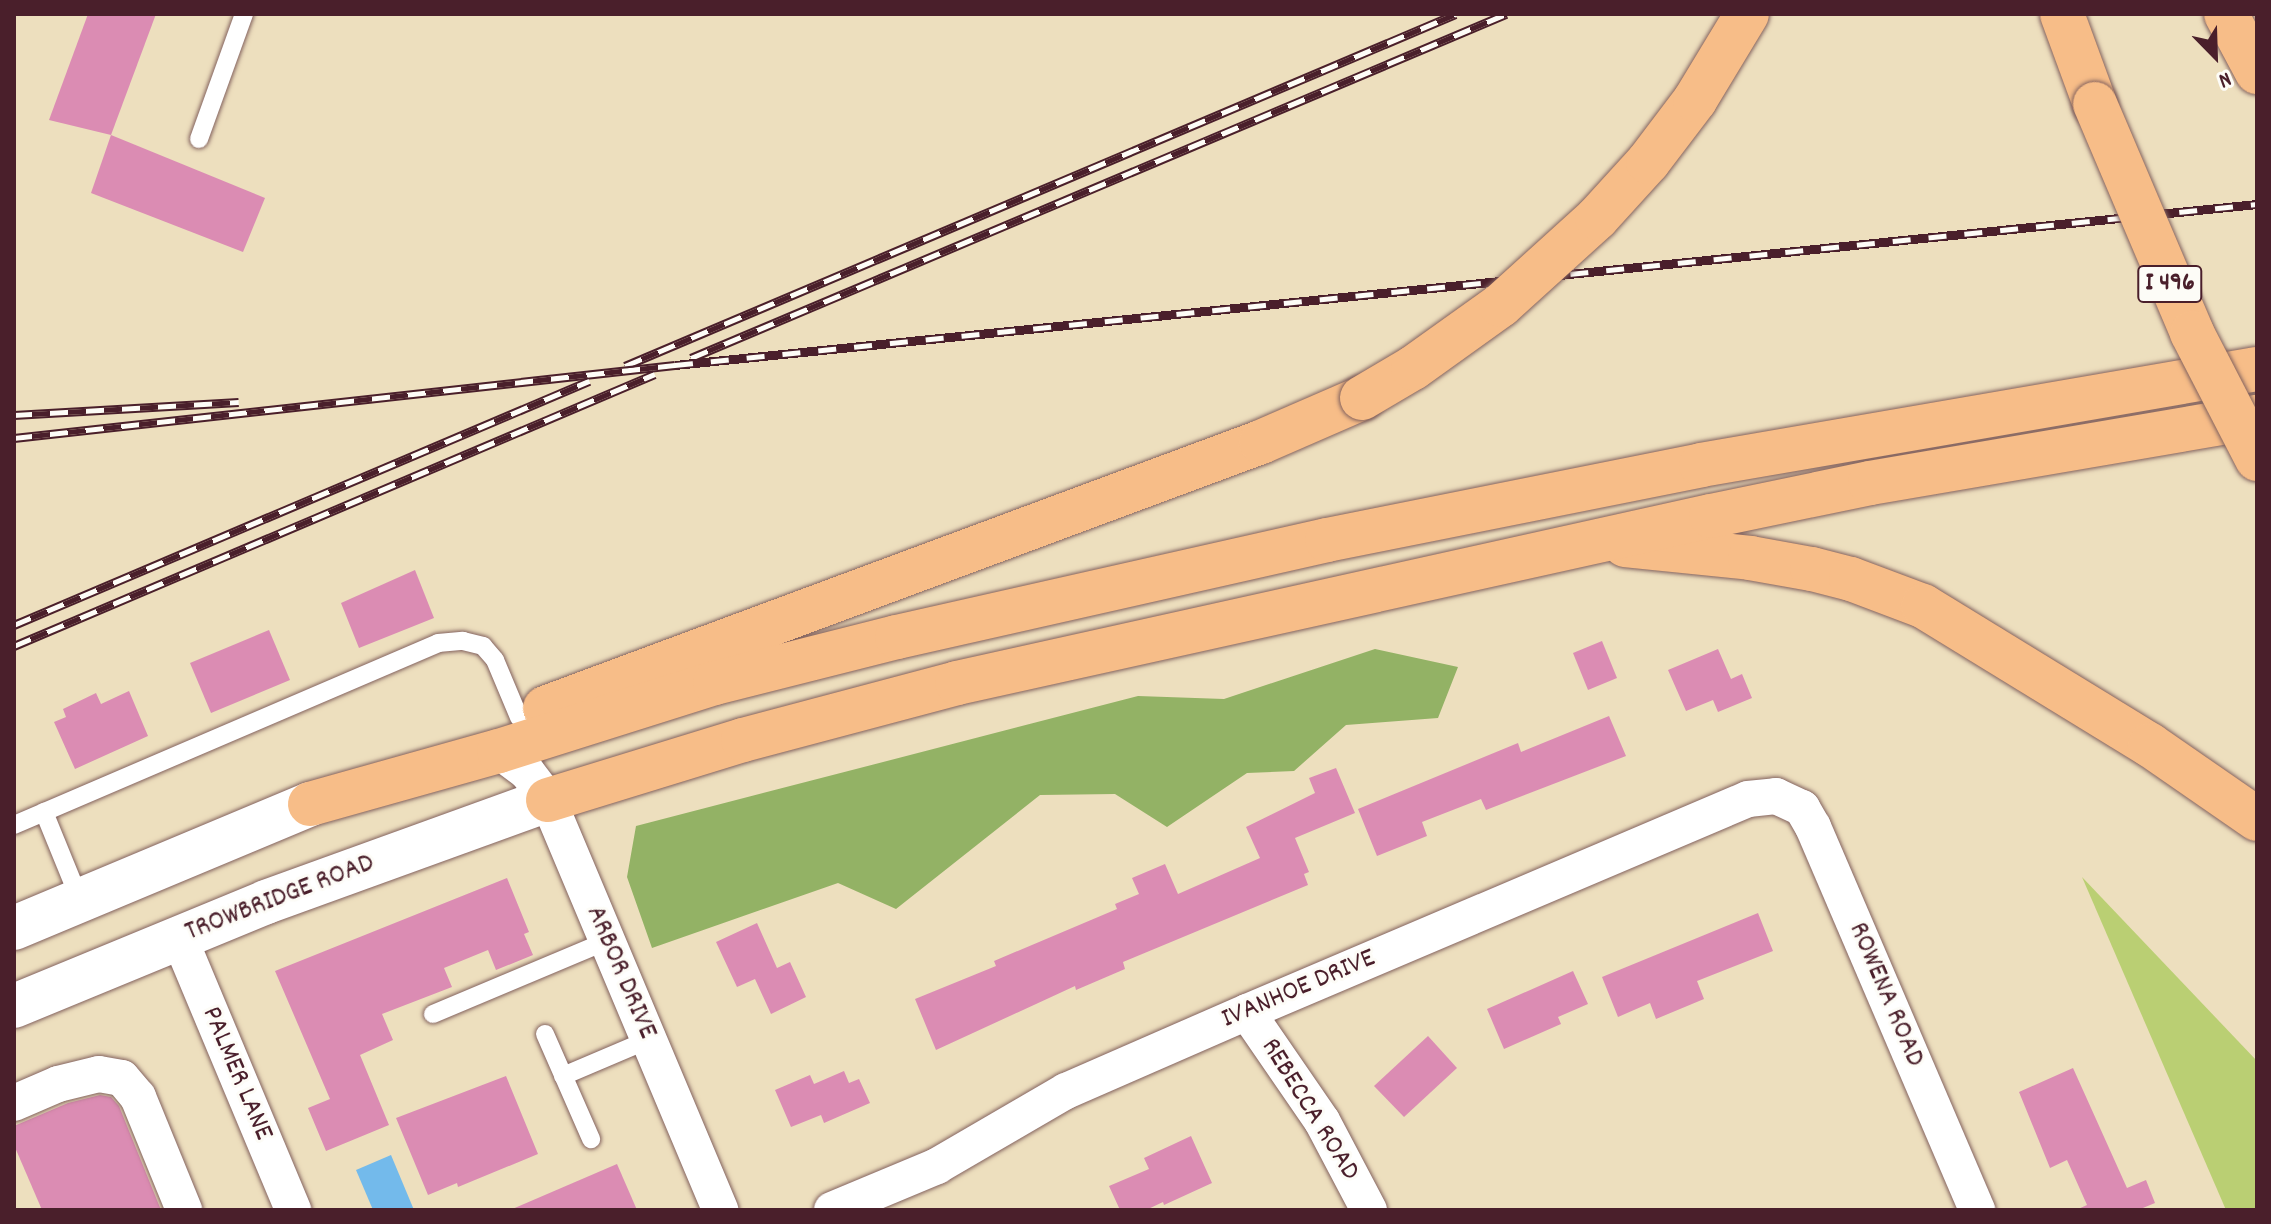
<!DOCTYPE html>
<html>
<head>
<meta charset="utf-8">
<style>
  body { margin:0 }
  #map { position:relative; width:2271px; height:1224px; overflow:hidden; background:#eddfbe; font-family:Dekko,sans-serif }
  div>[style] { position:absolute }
  .green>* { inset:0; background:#bacf73 }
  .forest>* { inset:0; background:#93b265 }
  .water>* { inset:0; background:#73baeb }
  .building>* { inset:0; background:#db8cb3 }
  .roads { filter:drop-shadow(0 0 2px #83625e) drop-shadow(0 0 2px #83625e) }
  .service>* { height:18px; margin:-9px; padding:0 9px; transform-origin:9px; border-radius:9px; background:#fff }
  .minor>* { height:36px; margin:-18px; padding:0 18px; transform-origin:18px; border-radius:18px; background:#fff }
  .tertiary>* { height:44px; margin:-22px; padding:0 22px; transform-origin:22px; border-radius:22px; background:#fff }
  .motorway>* { height:44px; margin:-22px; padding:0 22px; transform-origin:22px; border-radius:22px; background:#f7bd88 }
  .rail>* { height:9px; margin-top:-4.5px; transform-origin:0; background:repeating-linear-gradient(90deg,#fdfcf7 0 18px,#4a1f2b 0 36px); box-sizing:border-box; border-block:2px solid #4a1f2b }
  .bridges { filter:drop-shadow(0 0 2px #83625e) drop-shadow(0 0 2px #83625e) }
  .motorway-bridge>* { height:44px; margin:-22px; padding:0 22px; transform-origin:22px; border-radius:22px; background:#f7bd88 }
  span { translate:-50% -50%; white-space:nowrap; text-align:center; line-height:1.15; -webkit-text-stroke:6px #fdfcf7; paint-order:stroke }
  .shield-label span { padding:2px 6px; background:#fdfcf7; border:2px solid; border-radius:6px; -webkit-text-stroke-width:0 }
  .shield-label { font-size:26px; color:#4a1f2b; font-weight:700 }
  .street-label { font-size:28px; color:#4a1f2b }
  .frame { position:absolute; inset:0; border:16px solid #4a1f2b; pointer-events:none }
  .north { position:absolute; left:2175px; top:16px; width:80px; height:80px; -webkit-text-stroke:6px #fdfcf7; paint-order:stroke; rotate:157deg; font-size:22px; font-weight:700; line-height:32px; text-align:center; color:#4a1f2b }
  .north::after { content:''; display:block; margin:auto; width:28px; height:36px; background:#4a1f2b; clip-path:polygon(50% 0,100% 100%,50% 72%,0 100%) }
</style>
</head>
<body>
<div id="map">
  <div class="green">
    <i style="clip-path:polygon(2082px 877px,2257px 1061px,2257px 1210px,2226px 1210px)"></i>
  </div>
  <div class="forest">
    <i style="clip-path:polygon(1375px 649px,1458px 667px,1438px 718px,1346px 725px,1294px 771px,1247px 773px,1167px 827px,1115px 794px,1040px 795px,896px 909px,838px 883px,652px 948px,627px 877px,636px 826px,1138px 696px,1224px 699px)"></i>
  </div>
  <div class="water">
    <i style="clip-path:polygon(391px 1155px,414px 1210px,373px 1210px,356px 1170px)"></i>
  </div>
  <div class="building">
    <i style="clip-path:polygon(88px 14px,156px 14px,111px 135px,49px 120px)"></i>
    <i style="clip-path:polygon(111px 135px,265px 198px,243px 252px,91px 193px)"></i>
    <i style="clip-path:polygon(415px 570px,434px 618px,359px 648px,341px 603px)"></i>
    <i style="clip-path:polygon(269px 630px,290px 680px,211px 713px,190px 663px)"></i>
    <i style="clip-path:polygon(1602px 641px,1617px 678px,1588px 690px,1573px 653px)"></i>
    <i style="clip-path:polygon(1718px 649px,1731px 679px,1742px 674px,1752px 698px,1718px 712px,1713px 700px,1686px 711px,1668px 670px)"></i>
    <i style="clip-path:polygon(129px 691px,148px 736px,75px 769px,54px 722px,66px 717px,63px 709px,96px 693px,101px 704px)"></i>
    <i style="clip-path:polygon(1609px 716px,1626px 756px,1486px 810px,1481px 799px,1422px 822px,1427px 836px,1377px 856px,1358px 809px,1518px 743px,1521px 752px)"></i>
    <i style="clip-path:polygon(1336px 768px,1355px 813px,1295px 838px,1309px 872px,1304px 874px,1308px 885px,1123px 962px,1125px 969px,1076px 990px,1075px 986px,936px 1050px,915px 999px,996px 966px,994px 961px,1117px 909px,1115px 904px,1139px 894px,1132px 878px,1165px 864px,1178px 894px,1260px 858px,1246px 827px,1315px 793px,1309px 778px)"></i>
    <i style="clip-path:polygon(507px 878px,529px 932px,524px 934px,533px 955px,496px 970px,488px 950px,444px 968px,452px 987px,382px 1014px,393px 1040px,360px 1055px,389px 1125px,326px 1151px,308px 1108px,330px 1099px,275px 971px)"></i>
    <i style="clip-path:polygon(1758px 913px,1773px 951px,1697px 981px,1704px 999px,1656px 1019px,1650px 1003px,1618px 1017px,1602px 977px)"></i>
    <i style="clip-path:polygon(757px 923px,777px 968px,790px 962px,806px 997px,771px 1014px,755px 979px,737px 987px,716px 942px)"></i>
    <i style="clip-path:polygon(1573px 971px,1588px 1004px,1558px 1017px,1561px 1024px,1504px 1049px,1487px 1009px)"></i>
    <i style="clip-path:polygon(1428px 1036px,1457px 1068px,1404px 1117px,1374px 1086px)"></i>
    <i style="clip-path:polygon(2073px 1068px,2127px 1188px,2146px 1180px,2155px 1203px,2138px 1210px,2076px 1210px,2087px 1205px,2067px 1160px,2050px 1168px,2019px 1092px)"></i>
    <i style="clip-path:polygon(844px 1071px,849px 1083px,859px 1079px,870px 1103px,824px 1123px,821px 1115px,791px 1127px,775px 1090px,810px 1075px,814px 1084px)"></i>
    <i style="clip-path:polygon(506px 1076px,538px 1154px,458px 1187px,457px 1183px,428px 1195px,396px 1118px)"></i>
    <i style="clip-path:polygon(100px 1095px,111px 1097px,119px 1106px,161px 1210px,42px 1210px,14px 1145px,14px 1126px,68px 1103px)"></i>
    <i style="clip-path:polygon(1191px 1136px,1212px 1183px,1164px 1205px,1163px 1202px,1146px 1210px,1120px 1210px,1109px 1186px,1149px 1169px,1144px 1158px)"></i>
    <i style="clip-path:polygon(617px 1164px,637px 1210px,510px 1210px)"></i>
  </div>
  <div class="roads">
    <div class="service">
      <i style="left:199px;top:139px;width:133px;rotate:-70.2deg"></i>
      <i style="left:44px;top:812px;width:95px;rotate:67.8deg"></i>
      <i style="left:14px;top:825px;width:461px;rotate:-23.2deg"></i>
      <i style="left:438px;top:643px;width:25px;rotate:-5deg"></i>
      <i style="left:463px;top:641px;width:21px;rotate:14deg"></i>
      <i style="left:483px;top:646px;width:18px;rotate:49deg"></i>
      <i style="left:495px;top:660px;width:62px;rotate:67.2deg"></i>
      <i style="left:433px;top:1014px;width:189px;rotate:-22.8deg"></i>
      <i style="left:545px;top:1034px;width:115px;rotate:66.3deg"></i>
      <i style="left:563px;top:1076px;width:92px;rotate:-23deg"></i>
    </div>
    <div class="minor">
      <i style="left:499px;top:751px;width:35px;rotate:37deg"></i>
      <i style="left:527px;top:772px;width:35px;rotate:53deg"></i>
      <i style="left:548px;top:800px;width:445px;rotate:67.2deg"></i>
      <i style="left:179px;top:937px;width:296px;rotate:67.3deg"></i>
      <i style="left:1247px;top:1012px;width:132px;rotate:55.5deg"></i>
      <i style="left:1322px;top:1121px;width:101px;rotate:62.2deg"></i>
      <i style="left:14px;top:1103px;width:48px;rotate:-23.4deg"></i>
      <i style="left:58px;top:1084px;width:42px;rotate:-13.7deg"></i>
      <i style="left:99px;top:1074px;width:23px;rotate:10deg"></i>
      <i style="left:122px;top:1078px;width:25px;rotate:50deg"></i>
      <i style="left:138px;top:1097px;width:122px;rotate:67.8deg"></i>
      <i style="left:832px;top:1210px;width:114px;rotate:-22.7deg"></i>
      <i style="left:937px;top:1166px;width:149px;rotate:-30.2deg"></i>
      <i style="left:1066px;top:1091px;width:197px;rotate:-23.6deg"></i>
      <i style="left:1247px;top:1012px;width:544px;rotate:-23.03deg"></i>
      <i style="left:1748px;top:799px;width:28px;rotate:-6deg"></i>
      <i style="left:1776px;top:796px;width:29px;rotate:25deg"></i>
      <i style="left:1802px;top:808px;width:22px;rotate:60deg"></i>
      <i style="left:1813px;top:827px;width:417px;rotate:66.8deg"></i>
    </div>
    <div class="tertiary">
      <i style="left:14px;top:928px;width:321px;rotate:-22.7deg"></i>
      <i style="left:14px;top:1006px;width:273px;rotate:-22.4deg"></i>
      <i style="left:266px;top:902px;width:300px;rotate:-19.9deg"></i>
    </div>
    <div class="motorway">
      <i style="left:2062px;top:14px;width:96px;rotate:69.9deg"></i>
      <i style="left:2226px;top:14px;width:66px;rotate:61.9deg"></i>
      <i style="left:1625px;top:545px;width:126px;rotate:5.9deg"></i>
      <i style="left:1750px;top:558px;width:63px;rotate:10.1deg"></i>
      <i style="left:1812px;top:569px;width:40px;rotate:14.4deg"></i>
      <i style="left:1851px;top:579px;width:77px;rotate:20.6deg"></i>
      <i style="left:1923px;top:606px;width:266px;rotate:31.5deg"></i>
      <i style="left:2150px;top:745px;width:130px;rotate:34.7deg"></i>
      <i style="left:545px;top:708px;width:764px;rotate:-20.38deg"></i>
      <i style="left:1261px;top:442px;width:110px;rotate:-23.5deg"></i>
      <i style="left:548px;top:800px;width:204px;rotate:-17.1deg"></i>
      <i style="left:743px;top:740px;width:221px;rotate:-14.9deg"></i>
      <i style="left:957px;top:683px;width:772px;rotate:-12.49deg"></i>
      <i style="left:1711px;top:516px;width:162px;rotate:-11.7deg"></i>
      <i style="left:1870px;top:483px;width:393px;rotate:-9.7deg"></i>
      <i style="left:310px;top:804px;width:196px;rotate:-15.7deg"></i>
      <i style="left:499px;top:751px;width:226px;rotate:-17.5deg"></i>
      <i style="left:715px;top:683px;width:188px;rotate:-14.2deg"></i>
      <i style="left:897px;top:637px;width:441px;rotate:-12.7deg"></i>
      <i style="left:1327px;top:540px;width:381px;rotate:-11.3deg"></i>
      <i style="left:1701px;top:465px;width:564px;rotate:-9.8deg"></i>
    </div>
  </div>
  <div class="rail">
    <i style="left:691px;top:358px;width:885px;rotate:-22.88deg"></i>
    <i style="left:625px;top:366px;width:902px;rotate:-22.96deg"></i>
    <i style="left:14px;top:415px;width:225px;rotate:-3.3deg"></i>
    <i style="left:14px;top:438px;width:665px;rotate:-6.3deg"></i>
    <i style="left:675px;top:365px;width:1590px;rotate:-5.81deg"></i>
    <i style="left:14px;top:625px;width:625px;rotate:-22.99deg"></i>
    <i style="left:14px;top:646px;width:696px;rotate:-22.99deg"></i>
  </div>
  <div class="bridges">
    <div class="motorway-bridge">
      <i style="left:2095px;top:104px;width:249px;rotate:67deg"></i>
      <i style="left:2192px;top:333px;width:142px;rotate:62.7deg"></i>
      <i style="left:1362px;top:398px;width:59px;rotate:-30.5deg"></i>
      <i style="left:1413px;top:368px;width:108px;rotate:-35.6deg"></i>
      <i style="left:1501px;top:305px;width:130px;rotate:-42.2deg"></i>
      <i style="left:1597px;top:218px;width:76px;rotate:-47.7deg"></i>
      <i style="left:1648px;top:162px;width:78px;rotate:-52.8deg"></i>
      <i style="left:1695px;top:100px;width:100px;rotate:-58.8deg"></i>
    </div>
  </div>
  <div class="shield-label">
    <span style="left:2170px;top:284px">I 496</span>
  </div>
  <div class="street-label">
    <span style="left:280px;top:899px;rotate:-21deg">TROWBRIDGE ROAD</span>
    <span style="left:620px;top:973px;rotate:67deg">ARBOR DRIVE</span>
    <span style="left:1299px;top:990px;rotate:-23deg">IVANHOE DRIVE</span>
    <span style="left:1885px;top:995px;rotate:67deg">ROWENA ROAD</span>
    <span style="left:236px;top:1074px;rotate:67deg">PALMER LANE</span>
    <span style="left:1309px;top:1110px;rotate:58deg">REBECCA ROAD</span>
  </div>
  <div class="frame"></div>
  <div class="north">N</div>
</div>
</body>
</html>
